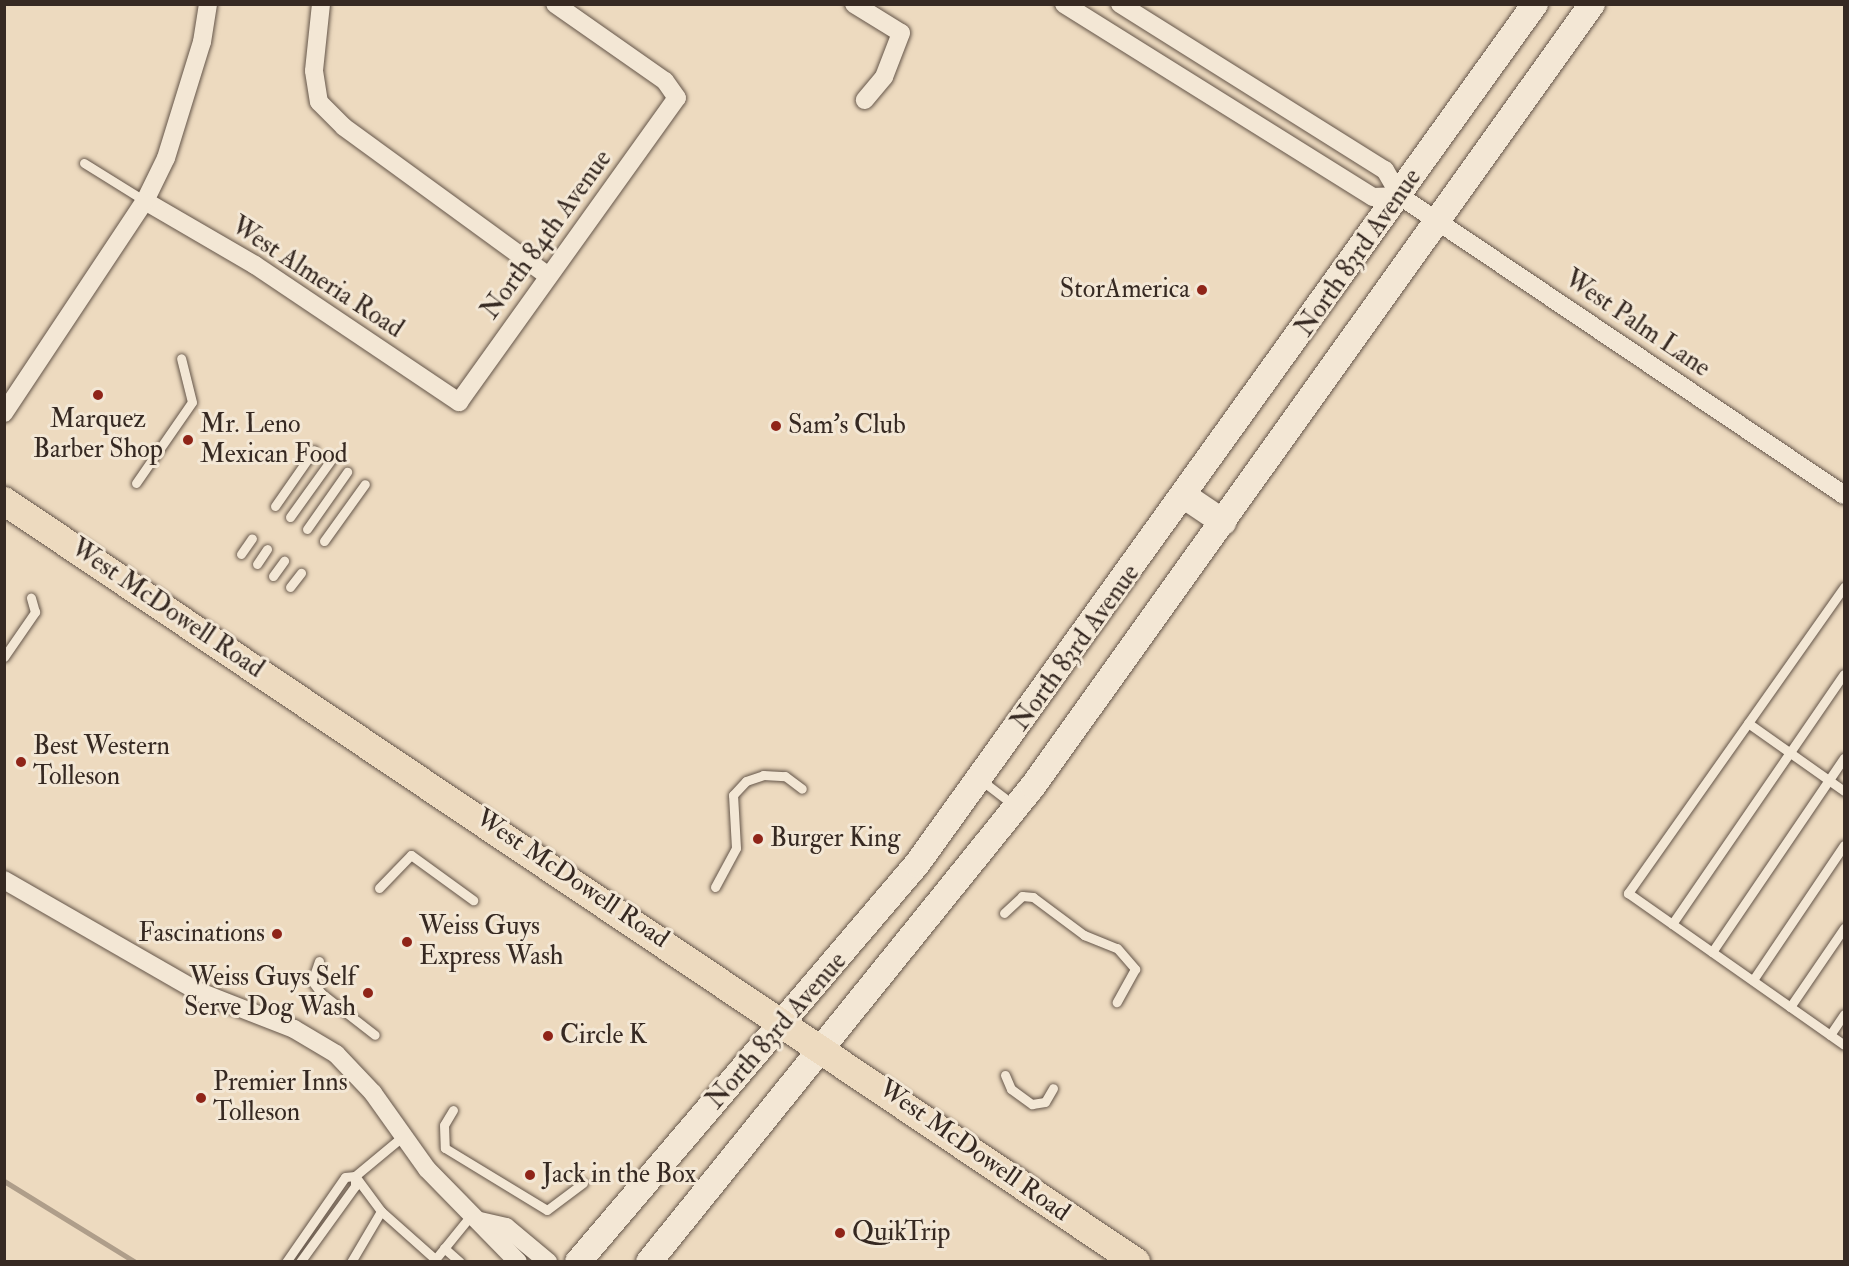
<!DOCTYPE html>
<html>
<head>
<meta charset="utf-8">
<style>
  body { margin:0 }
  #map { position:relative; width:1849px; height:1266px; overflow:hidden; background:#eddabf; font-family:"IM FELL Double Pica",serif }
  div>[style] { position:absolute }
  .stream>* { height:5px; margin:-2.5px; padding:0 2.5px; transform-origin:2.5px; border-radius:2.5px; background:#af9e8a }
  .roads { filter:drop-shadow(0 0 2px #645549) drop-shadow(0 0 2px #645549) }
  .lane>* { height:9px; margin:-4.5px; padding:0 4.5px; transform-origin:4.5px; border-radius:4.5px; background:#f3e7d5 }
  .street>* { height:18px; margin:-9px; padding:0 9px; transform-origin:9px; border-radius:9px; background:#f3e7d5 }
  .secondary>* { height:26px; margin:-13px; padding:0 13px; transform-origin:13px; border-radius:13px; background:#f3e7d5 }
  .primary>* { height:28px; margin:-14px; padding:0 14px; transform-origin:14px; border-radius:14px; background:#eddabf }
  .dots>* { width:16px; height:16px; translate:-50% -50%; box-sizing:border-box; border:3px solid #f3e7d5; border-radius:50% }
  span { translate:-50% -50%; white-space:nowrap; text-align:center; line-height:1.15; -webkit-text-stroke:6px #f3e7d5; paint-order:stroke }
  .street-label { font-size:26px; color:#362922 }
  .poi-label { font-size:26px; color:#362922 }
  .right { translate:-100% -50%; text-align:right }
  .left { translate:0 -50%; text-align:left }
  .frame { position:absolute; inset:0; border:6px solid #362922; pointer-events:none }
</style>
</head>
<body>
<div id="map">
  <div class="stream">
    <i style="left:4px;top:1181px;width:154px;rotate:31.7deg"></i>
  </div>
  <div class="roads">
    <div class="lane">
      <i style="left:84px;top:163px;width:72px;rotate:31.9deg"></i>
      <i style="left:136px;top:483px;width:98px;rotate:-55.3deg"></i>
      <i style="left:192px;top:402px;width:45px;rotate:-104deg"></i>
      <i style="left:275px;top:506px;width:68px;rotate:-55.1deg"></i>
      <i style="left:290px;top:517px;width:70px;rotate:-54.3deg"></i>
      <i style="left:307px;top:529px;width:70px;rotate:-54.9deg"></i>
      <i style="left:324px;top:541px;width:70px;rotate:-54.3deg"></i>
      <i style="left:241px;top:554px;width:19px;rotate:-55deg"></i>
      <i style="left:257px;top:564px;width:18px;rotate:-56deg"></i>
      <i style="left:273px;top:576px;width:19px;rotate:-54deg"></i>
      <i style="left:290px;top:587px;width:18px;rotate:-52deg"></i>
      <i style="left:1844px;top:587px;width:375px;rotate:125.2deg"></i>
      <i style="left:1628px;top:893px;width:264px;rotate:35.1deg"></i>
      <i style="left:4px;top:657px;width:55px;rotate:-55.4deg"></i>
      <i style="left:35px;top:612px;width:15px;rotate:-106deg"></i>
      <i style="left:1748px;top:723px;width:118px;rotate:35.3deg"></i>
      <i style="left:981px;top:780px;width:43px;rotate:37.4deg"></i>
      <i style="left:715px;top:887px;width:44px;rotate:-61.7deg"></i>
      <i style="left:736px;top:848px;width:53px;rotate:-93.2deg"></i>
      <i style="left:733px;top:795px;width:19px;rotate:-47deg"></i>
      <i style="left:746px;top:781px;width:18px;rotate:-19deg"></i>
      <i style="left:763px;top:775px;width:22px;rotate:3deg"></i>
      <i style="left:785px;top:776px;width:21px;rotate:37deg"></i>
      <i style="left:379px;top:888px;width:46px;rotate:-45.9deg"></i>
      <i style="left:411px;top:855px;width:77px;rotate:36deg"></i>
      <i style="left:1004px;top:913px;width:25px;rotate:-43deg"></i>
      <i style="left:1022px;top:896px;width:11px;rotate:5deg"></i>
      <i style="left:1033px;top:897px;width:64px;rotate:36.7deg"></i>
      <i style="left:1084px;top:935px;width:35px;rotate:22deg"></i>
      <i style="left:1117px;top:948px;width:28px;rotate:49deg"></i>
      <i style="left:1135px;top:969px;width:38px;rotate:119deg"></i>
      <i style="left:1672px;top:924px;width:303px;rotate:-55.5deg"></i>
      <i style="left:1712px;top:952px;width:235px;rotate:-55.8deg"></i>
      <i style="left:319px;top:961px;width:21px;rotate:109deg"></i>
      <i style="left:312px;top:981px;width:15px;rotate:53deg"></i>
      <i style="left:321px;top:993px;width:68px;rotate:37.9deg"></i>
      <i style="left:1753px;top:980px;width:163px;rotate:-56deg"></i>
      <i style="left:1790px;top:1007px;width:96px;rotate:-55.6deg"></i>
      <i style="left:1830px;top:1035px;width:25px;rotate:-56deg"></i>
      <i style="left:1005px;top:1075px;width:15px;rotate:67deg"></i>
      <i style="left:1011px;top:1089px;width:26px;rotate:36deg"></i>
      <i style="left:1032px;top:1104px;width:13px;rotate:-9deg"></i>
      <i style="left:1045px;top:1102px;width:16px;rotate:-60deg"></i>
      <i style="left:453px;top:1110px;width:17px;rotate:121deg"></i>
      <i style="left:444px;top:1125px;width:23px;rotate:88deg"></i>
      <i style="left:445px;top:1148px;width:119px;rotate:31.3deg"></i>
      <i style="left:547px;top:1210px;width:45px;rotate:-36.9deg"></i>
      <i style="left:355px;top:1176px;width:44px;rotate:53.4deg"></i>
      <i style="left:381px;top:1211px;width:72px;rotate:41.6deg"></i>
      <i style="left:444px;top:1248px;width:21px;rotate:41deg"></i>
      <i style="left:286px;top:1262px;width:103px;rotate:-55.2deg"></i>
      <i style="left:345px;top:1177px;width:10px;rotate:-6deg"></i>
      <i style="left:355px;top:1176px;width:61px;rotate:-39.7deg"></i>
      <i style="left:300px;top:1262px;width:94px;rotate:-54.1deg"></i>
      <i style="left:355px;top:1186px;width:10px;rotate:-90deg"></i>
      <i style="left:351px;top:1262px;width:59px;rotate:-59.5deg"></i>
      <i style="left:433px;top:1262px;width:62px;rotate:-50.9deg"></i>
    </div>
    <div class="street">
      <i style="left:321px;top:4px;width:67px;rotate:96deg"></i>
      <i style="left:314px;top:71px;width:31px;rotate:81deg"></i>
      <i style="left:319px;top:102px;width:35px;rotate:45deg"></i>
      <i style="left:344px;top:127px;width:253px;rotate:36.1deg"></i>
      <i style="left:854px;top:4px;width:55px;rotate:31.7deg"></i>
      <i style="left:901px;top:33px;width:47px;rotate:111.1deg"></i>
      <i style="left:884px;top:77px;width:30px;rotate:130deg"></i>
      <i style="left:1064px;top:4px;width:364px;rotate:32deg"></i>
      <i style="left:1373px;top:197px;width:27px;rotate:-2deg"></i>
      <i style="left:1120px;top:4px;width:313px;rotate:32.1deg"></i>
      <i style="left:1385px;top:170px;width:30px;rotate:60deg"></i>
      <i style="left:1400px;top:196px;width:535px;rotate:33.96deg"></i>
      <i style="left:145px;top:201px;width:127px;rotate:30.2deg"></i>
      <i style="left:255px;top:265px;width:246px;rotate:33.9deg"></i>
      <i style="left:459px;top:402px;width:374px;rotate:-54.4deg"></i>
      <i style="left:677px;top:98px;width:21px;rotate:-125deg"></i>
      <i style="left:665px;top:81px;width:134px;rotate:-145deg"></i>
      <i style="left:4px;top:413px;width:255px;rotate:-56.4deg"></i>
      <i style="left:145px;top:201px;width:48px;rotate:-64deg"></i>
      <i style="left:166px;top:158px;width:121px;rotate:-72.8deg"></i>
      <i style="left:202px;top:42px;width:38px;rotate:-81deg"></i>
      <i style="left:4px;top:880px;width:223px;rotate:29.9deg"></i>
      <i style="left:197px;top:991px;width:104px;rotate:21.4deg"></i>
      <i style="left:294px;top:1029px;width:49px;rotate:30.8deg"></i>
      <i style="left:336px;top:1054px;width:54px;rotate:46.5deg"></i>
      <i style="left:373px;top:1093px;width:93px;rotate:54.6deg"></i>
      <i style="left:427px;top:1169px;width:130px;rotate:45.6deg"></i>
      <i style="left:480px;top:1221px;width:27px;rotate:13deg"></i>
      <i style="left:506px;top:1227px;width:55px;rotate:39.8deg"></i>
    </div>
    <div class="secondary">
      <i style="left:1186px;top:497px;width:45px;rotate:34deg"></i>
      <i style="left:578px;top:1262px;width:523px;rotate:-49.58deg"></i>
      <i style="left:917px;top:864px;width:1059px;rotate:-54.3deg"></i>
      <i style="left:649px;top:1262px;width:612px;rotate:-51.11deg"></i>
      <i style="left:1033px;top:786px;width:961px;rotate:-54.44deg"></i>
    </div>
    <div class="primary">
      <i style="left:4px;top:501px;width:1364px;rotate:33.91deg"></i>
    </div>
  </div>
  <div class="dots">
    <i style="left:1202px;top:290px;background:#8f2418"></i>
    <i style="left:98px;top:395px;background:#8f2418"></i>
    <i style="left:776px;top:426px;background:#8f2418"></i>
    <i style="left:188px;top:440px;background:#8f2418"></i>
    <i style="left:21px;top:762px;background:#8f2418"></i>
    <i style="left:758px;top:839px;background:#8f2418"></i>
    <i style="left:277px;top:934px;background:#8f2418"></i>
    <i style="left:407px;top:942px;background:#8f2418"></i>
    <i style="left:368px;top:993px;background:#8f2418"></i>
    <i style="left:548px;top:1036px;background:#8f2418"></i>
    <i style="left:201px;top:1098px;background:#8f2418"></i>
    <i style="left:530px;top:1175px;background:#8f2418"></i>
    <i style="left:840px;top:1233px;background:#8f2418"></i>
  </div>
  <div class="street-label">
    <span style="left:547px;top:235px;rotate:-54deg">North 84th Avenue</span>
    <span style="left:1359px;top:253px;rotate:-55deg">North 83rd Avenue</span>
    <span style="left:317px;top:278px;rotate:33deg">West Almeria Road</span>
    <span style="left:1637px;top:324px;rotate:34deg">West Palm Lane</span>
    <span style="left:167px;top:609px;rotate:34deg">West McDowell Road</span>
    <span style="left:1076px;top:648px;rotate:-54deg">North 83rd Avenue</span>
    <span style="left:572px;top:879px;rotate:34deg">West McDowell Road</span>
    <span style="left:777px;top:1031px;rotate:-49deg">North 83rd Avenue</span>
    <span style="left:974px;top:1151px;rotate:35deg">West McDowell Road</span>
  </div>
  <div class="poi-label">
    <span class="right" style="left:1190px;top:290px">StorAmerica</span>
    <span style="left:98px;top:435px">Marquez<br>Barber Shop</span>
    <span class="left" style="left:200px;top:440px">Mr. Leno<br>Mexican Food</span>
    <span class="left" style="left:788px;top:426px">Sam's Club</span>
    <span class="left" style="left:33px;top:762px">Best Western<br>Tolleson</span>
    <span class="left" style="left:770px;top:839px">Burger King</span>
    <span class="left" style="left:419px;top:942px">Weiss Guys<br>Express Wash</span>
    <span class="right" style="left:265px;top:934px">Fascinations</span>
    <span class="right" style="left:356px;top:993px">Weiss Guys Self<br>Serve Dog Wash</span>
    <span class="left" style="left:560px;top:1036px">Circle K</span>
    <span class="left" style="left:213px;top:1098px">Premier Inns<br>Tolleson</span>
    <span class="left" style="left:542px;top:1175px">Jack in the Box</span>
    <span class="left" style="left:852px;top:1233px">QuikTrip</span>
  </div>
  <div class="frame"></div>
</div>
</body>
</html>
